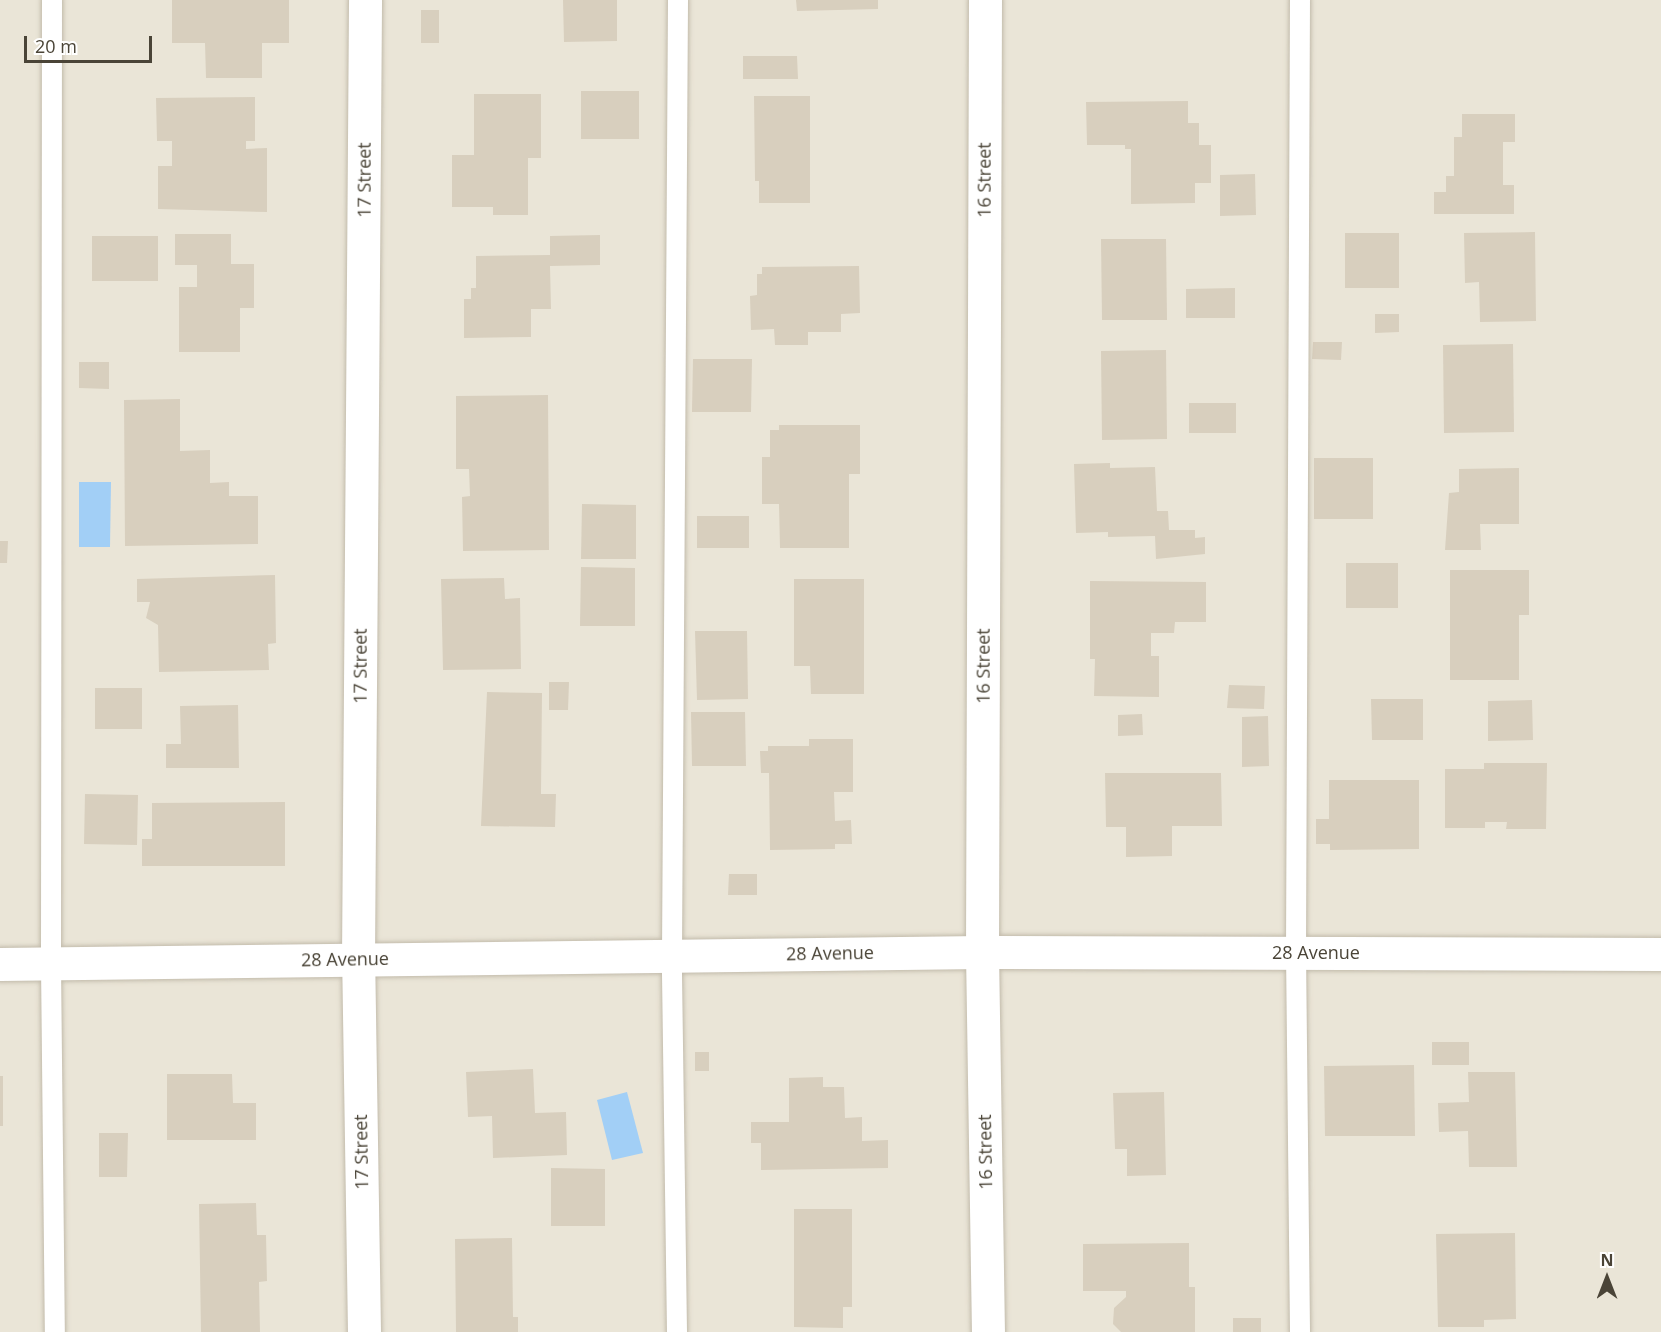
<!DOCTYPE html>
<html>
<head>
<meta charset="utf-8">
<style>
  body { margin:0 }
  #map { position:relative; width:1661px; height:1332px; overflow:hidden; background:#f6f3e9; font-family:"Open Sans",sans-serif }
  div>[style] { position:absolute }
  .residential>* { inset:0; background:#eae5d7 }
  .water>* { inset:0; background:#a2cff6 }
  .building>* { inset:0; background:#d8cfbe }
  .roads { filter:drop-shadow(0 0 2px #c2bbab) drop-shadow(0 0 2px #c2bbab) }
  .lane>* { height:20px; margin:-10px; padding:0 10px; transform-origin:10px; border-radius:10px; background:#fff }
  .street>* { height:33px; margin:-16.5px; padding:0 16.5px; transform-origin:16.5px; border-radius:16.5px; background:#fff }
  span { translate:-50% -50%; white-space:nowrap; text-align:center; line-height:1.15; -webkit-text-stroke:6px #fff; paint-order:stroke }
  .street-label { font-size:18px; color:#4a4437 }
  .north { position:absolute; left:1577px; top:1248px; width:60px; height:60px; -webkit-text-stroke:4px #fff; paint-order:stroke; rotate:0deg; font-size:16px; font-weight:700; line-height:24px; text-align:center; color:#4a4437 }
  .north::after { content:''; display:block; margin:auto; width:21px; height:27px; background:#4a4437; clip-path:polygon(50% 0,100% 100%,50% 72%,0 100%) }
  .scale { position:absolute; left:24px; top:36px; width:128px; height:27px; box-sizing:border-box; border:3px solid #4a4437; border-top:0; padding-left:8px; font-size:18px; line-height:21px; white-space:nowrap; color:#4a4437; -webkit-text-stroke:4px #fff; paint-order:stroke }
</style>
</head>
<body>
<div id="map">
  <div class="residential">
    <i style="clip-path:polygon(0 0,1661px 0,1661px 1332px,0 1332px)"></i>
  </div>
  <div class="water">
    <i style="clip-path:polygon(79px 482px,111px 482px,110px 547px,79px 547px)"></i>
    <i style="clip-path:polygon(627px 1092px,643px 1153px,612px 1160px,597px 1100px)"></i>
  </div>
  <div class="building">
    <i style="clip-path:polygon(172px 0,289px 0,289px 43px,262px 43px,262px 78px,206px 78px,205px 43px,172px 43px)"></i>
    <i style="clip-path:polygon(563px 0,617px 0,617px 41px,564px 42px)"></i>
    <i style="clip-path:polygon(796px 0,878px 0,878px 9px,797px 11px)"></i>
    <i style="clip-path:polygon(421px 10px,439px 10px,439px 43px,421px 43px)"></i>
    <i style="clip-path:polygon(743px 56px,797px 56px,798px 79px,743px 79px)"></i>
    <i style="clip-path:polygon(581px 91px,639px 91px,639px 139px,581px 139px)"></i>
    <i style="clip-path:polygon(474px 94px,541px 94px,541px 158px,528px 158px,528px 215px,493px 215px,493px 207px,452px 207px,452px 155px,474px 155px)"></i>
    <i style="clip-path:polygon(754px 96px,810px 96px,810px 203px,759px 203px,759px 181px,755px 181px)"></i>
    <i style="clip-path:polygon(255px 97px,255px 141px,246px 141px,246px 149px,267px 148px,267px 212px,158px 209px,158px 166px,172px 166px,172px 141px,157px 141px,156px 98px)"></i>
    <i style="clip-path:polygon(1188px 101px,1188px 123px,1199px 123px,1199px 145px,1211px 145px,1211px 183px,1195px 183px,1195px 203px,1131px 204px,1131px 149px,1125px 149px,1125px 145px,1087px 145px,1086px 102px)"></i>
    <i style="clip-path:polygon(1462px 114px,1515px 114px,1515px 142px,1503px 142px,1503px 185px,1514px 185px,1514px 214px,1434px 214px,1434px 192px,1446px 192px,1446px 176px,1454px 176px,1454px 137px,1462px 137px)"></i>
    <i style="clip-path:polygon(1255px 174px,1256px 215px,1220px 216px,1220px 175px)"></i>
    <i style="clip-path:polygon(1535px 232px,1536px 321px,1480px 322px,1479px 282px,1465px 283px,1464px 233px)"></i>
    <i style="clip-path:polygon(1345px 233px,1399px 233px,1399px 288px,1345px 288px)"></i>
    <i style="clip-path:polygon(175px 234px,231px 234px,231px 264px,254px 264px,254px 308px,240px 308px,240px 352px,179px 352px,179px 287px,197px 287px,197px 265px,175px 265px)"></i>
    <i style="clip-path:polygon(600px 235px,600px 265px,550px 266px,551px 309px,531px 309px,531px 337px,464px 338px,464px 299px,471px 299px,471px 288px,476px 288px,476px 256px,550px 255px,550px 236px)"></i>
    <i style="clip-path:polygon(92px 236px,158px 236px,158px 281px,92px 281px)"></i>
    <i style="clip-path:polygon(1101px 239px,1166px 239px,1167px 320px,1102px 320px)"></i>
    <i style="clip-path:polygon(859px 266px,860px 313px,841px 314px,841px 332px,808px 332px,808px 345px,775px 345px,774px 329px,751px 330px,750px 296px,757px 295px,757px 274px,762px 274px,762px 267px)"></i>
    <i style="clip-path:polygon(1235px 288px,1235px 318px,1186px 318px,1186px 289px)"></i>
    <i style="clip-path:polygon(1375px 314px,1399px 314px,1399px 332px,1375px 333px)"></i>
    <i style="clip-path:polygon(1313px 342px,1342px 342px,1341px 360px,1312px 359px)"></i>
    <i style="clip-path:polygon(1513px 344px,1514px 432px,1444px 433px,1443px 345px)"></i>
    <i style="clip-path:polygon(1166px 350px,1167px 439px,1102px 440px,1101px 351px)"></i>
    <i style="clip-path:polygon(693px 359px,752px 359px,751px 412px,692px 412px)"></i>
    <i style="clip-path:polygon(79px 362px,109px 362px,109px 389px,79px 388px)"></i>
    <i style="clip-path:polygon(548px 395px,549px 550px,463px 551px,462px 497px,470px 496px,469px 469px,456px 469px,456px 396px)"></i>
    <i style="clip-path:polygon(180px 399px,180px 451px,210px 450px,210px 483px,229px 482px,229px 496px,258px 496px,258px 544px,125px 546px,124px 400px)"></i>
    <i style="clip-path:polygon(1189px 403px,1236px 403px,1236px 433px,1189px 433px)"></i>
    <i style="clip-path:polygon(779px 425px,860px 425px,860px 474px,849px 474px,849px 548px,780px 548px,779px 504px,762px 504px,762px 457px,770px 457px,770px 430px,779px 430px)"></i>
    <i style="clip-path:polygon(1314px 458px,1373px 458px,1373px 519px,1314px 519px)"></i>
    <i style="clip-path:polygon(1110px 463px,1110px 468px,1155px 467px,1157px 511px,1168px 511px,1169px 530px,1195px 530px,1195px 538px,1205px 537px,1205px 554px,1156px 559px,1155px 536px,1108px 537px,1108px 532px,1076px 533px,1074px 464px)"></i>
    <i style="clip-path:polygon(1519px 468px,1519px 524px,1480px 524px,1481px 550px,1445px 550px,1449px 493px,1459px 492px,1459px 469px)"></i>
    <i style="clip-path:polygon(582px 504px,636px 505px,636px 559px,581px 559px)"></i>
    <i style="clip-path:polygon(697px 516px,749px 516px,749px 548px,697px 548px)"></i>
    <i style="clip-path:polygon(0 541px,8px 541px,7px 563px,0 563px)"></i>
    <i style="clip-path:polygon(1346px 563px,1398px 563px,1398px 608px,1346px 608px)"></i>
    <i style="clip-path:polygon(581px 567px,635px 568px,635px 626px,580px 626px)"></i>
    <i style="clip-path:polygon(1450px 570px,1529px 570px,1529px 615px,1519px 615px,1519px 680px,1450px 680px)"></i>
    <i style="clip-path:polygon(275px 575px,276px 643px,268px 644px,269px 670px,159px 672px,158px 625px,146px 618px,150px 602px,137px 602px,137px 579px)"></i>
    <i style="clip-path:polygon(504px 578px,505px 599px,520px 598px,521px 669px,443px 670px,441px 579px)"></i>
    <i style="clip-path:polygon(794px 579px,864px 579px,864px 694px,811px 694px,810px 666px,794px 666px)"></i>
    <i style="clip-path:polygon(1090px 581px,1206px 582px,1206px 622px,1175px 622px,1174px 633px,1151px 633px,1151px 656px,1159px 656px,1159px 697px,1094px 696px,1095px 659px,1090px 659px)"></i>
    <i style="clip-path:polygon(695px 631px,747px 631px,748px 699px,697px 700px)"></i>
    <i style="clip-path:polygon(549px 682px,569px 682px,568px 710px,549px 710px)"></i>
    <i style="clip-path:polygon(1229px 685px,1265px 686px,1264px 709px,1227px 708px)"></i>
    <i style="clip-path:polygon(95px 688px,142px 688px,142px 729px,95px 729px)"></i>
    <i style="clip-path:polygon(487px 692px,542px 693px,541px 794px,556px 794px,555px 827px,481px 826px)"></i>
    <i style="clip-path:polygon(1371px 699px,1423px 699px,1423px 740px,1372px 740px)"></i>
    <i style="clip-path:polygon(1532px 700px,1533px 740px,1488px 741px,1488px 701px)"></i>
    <i style="clip-path:polygon(238px 705px,239px 768px,166px 768px,166px 744px,181px 744px,180px 706px)"></i>
    <i style="clip-path:polygon(691px 712px,745px 712px,746px 766px,692px 766px)"></i>
    <i style="clip-path:polygon(1142px 714px,1143px 735px,1118px 736px,1118px 715px)"></i>
    <i style="clip-path:polygon(1268px 716px,1269px 766px,1242px 767px,1242px 717px)"></i>
    <i style="clip-path:polygon(809px 739px,853px 739px,853px 792px,834px 792px,835px 821px,851px 820px,852px 844px,835px 844px,835px 849px,770px 850px,769px 773px,761px 773px,760px 751px,768px 751px,768px 746px,809px 746px)"></i>
    <i style="clip-path:polygon(1484px 763px,1547px 763px,1546px 829px,1506px 829px,1507px 822px,1485px 822px,1485px 828px,1445px 828px,1445px 769px,1484px 769px)"></i>
    <i style="clip-path:polygon(1105px 773px,1221px 773px,1222px 826px,1172px 826px,1172px 856px,1126px 857px,1126px 827px,1106px 827px)"></i>
    <i style="clip-path:polygon(1329px 780px,1419px 780px,1419px 849px,1330px 850px,1330px 844px,1316px 844px,1316px 819px,1329px 819px)"></i>
    <i style="clip-path:polygon(85px 794px,138px 795px,137px 845px,84px 844px)"></i>
    <i style="clip-path:polygon(285px 802px,285px 866px,142px 866px,142px 839px,152px 839px,152px 803px)"></i>
    <i style="clip-path:polygon(729px 874px,757px 874px,757px 895px,728px 895px)"></i>
    <i style="clip-path:polygon(1432px 1042px,1469px 1042px,1469px 1065px,1432px 1065px)"></i>
    <i style="clip-path:polygon(695px 1052px,709px 1052px,709px 1071px,695px 1071px)"></i>
    <i style="clip-path:polygon(1414px 1065px,1415px 1136px,1325px 1136px,1324px 1066px)"></i>
    <i style="clip-path:polygon(533px 1069px,535px 1113px,566px 1112px,567px 1155px,493px 1158px,492px 1116px,468px 1117px,466px 1072px)"></i>
    <i style="clip-path:polygon(1468px 1072px,1515px 1072px,1517px 1167px,1469px 1167px,1468px 1131px,1439px 1132px,1438px 1103px,1469px 1102px)"></i>
    <i style="clip-path:polygon(167px 1074px,232px 1074px,233px 1103px,256px 1103px,256px 1140px,167px 1140px)"></i>
    <i style="clip-path:polygon(0 1076px,3px 1076px,3px 1126px,0 1126px)"></i>
    <i style="clip-path:polygon(823px 1077px,823px 1087px,844px 1087px,845px 1118px,862px 1117px,862px 1141px,888px 1140px,888px 1168px,761px 1170px,761px 1143px,751px 1143px,751px 1122px,789px 1122px,789px 1078px)"></i>
    <i style="clip-path:polygon(1164px 1092px,1166px 1175px,1127px 1176px,1127px 1149px,1115px 1149px,1113px 1093px)"></i>
    <i style="clip-path:polygon(99px 1133px,128px 1133px,127px 1177px,99px 1177px)"></i>
    <i style="clip-path:polygon(551px 1168px,605px 1169px,605px 1226px,551px 1226px)"></i>
    <i style="clip-path:polygon(256px 1203px,257px 1235px,266px 1235px,267px 1281px,259px 1282px,260px 1332px,201px 1332px,199px 1204px)"></i>
    <i style="clip-path:polygon(794px 1209px,852px 1209px,852px 1307px,843px 1307px,843px 1328px,794px 1327px)"></i>
    <i style="clip-path:polygon(1515px 1233px,1516px 1319px,1484px 1320px,1484px 1327px,1438px 1327px,1436px 1234px)"></i>
    <i style="clip-path:polygon(512px 1238px,513px 1317px,518px 1317px,518px 1332px,456px 1332px,455px 1239px)"></i>
    <i style="clip-path:polygon(1189px 1243px,1189px 1287px,1195px 1287px,1195px 1332px,1121px 1332px,1113px 1324px,1114px 1308px,1126px 1297px,1126px 1291px,1083px 1291px,1083px 1244px)"></i>
    <i style="clip-path:polygon(1233px 1318px,1261px 1318px,1261px 1332px,1233px 1332px)"></i>
  </div>
  <div class="roads">
    <div class="lane">
      <i style="left:52px;top:0;width:964px;rotate:90.06deg"></i>
      <i style="left:51px;top:964px;width:368px;rotate:89.4deg"></i>
      <i style="left:677px;top:1332px;width:377px;rotate:-90.8deg"></i>
      <i style="left:672px;top:955px;width:955px;rotate:-89.64deg"></i>
      <i style="left:1300px;top:1332px;width:380px;rotate:-90.6deg"></i>
      <i style="left:1296px;top:952px;width:952px;rotate:-89.76deg"></i>
    </div>
    <div class="street">
      <i style="left:985px;top:0;width:952px;rotate:90.18deg"></i>
      <i style="left:982px;top:952px;width:380px;rotate:89.1deg"></i>
      <i style="left:0;top:964px;width:982px;rotate:-0.7deg"></i>
      <i style="left:982px;top:952px;width:679px;rotate:0.17deg"></i>
      <i style="left:364px;top:1332px;width:373px;rotate:-90.9deg"></i>
      <i style="left:358px;top:959px;width:959px;rotate:-89.58deg"></i>
    </div>
  </div>
  <div class="street-label">
    <span style="left:364px;top:180px;rotate:-90deg">17 Street</span>
    <span style="left:984px;top:180px;rotate:-90deg">16 Street</span>
    <span style="left:360px;top:666px;rotate:-90deg">17 Street</span>
    <span style="left:983px;top:666px;rotate:-90deg">16 Street</span>
    <span style="left:1316px;top:952px">28 Avenue</span>
    <span style="left:830px;top:953px;rotate:-1deg">28 Avenue</span>
    <span style="left:345px;top:959px;rotate:-1deg">28 Avenue</span>
    <span style="left:361px;top:1152px;rotate:-91deg">17 Street</span>
    <span style="left:985px;top:1152px;rotate:-91deg">16 Street</span>
  </div>
  <div class="north">N</div>
  <div class="scale">20 m</div>
</div>
</body>
</html>
